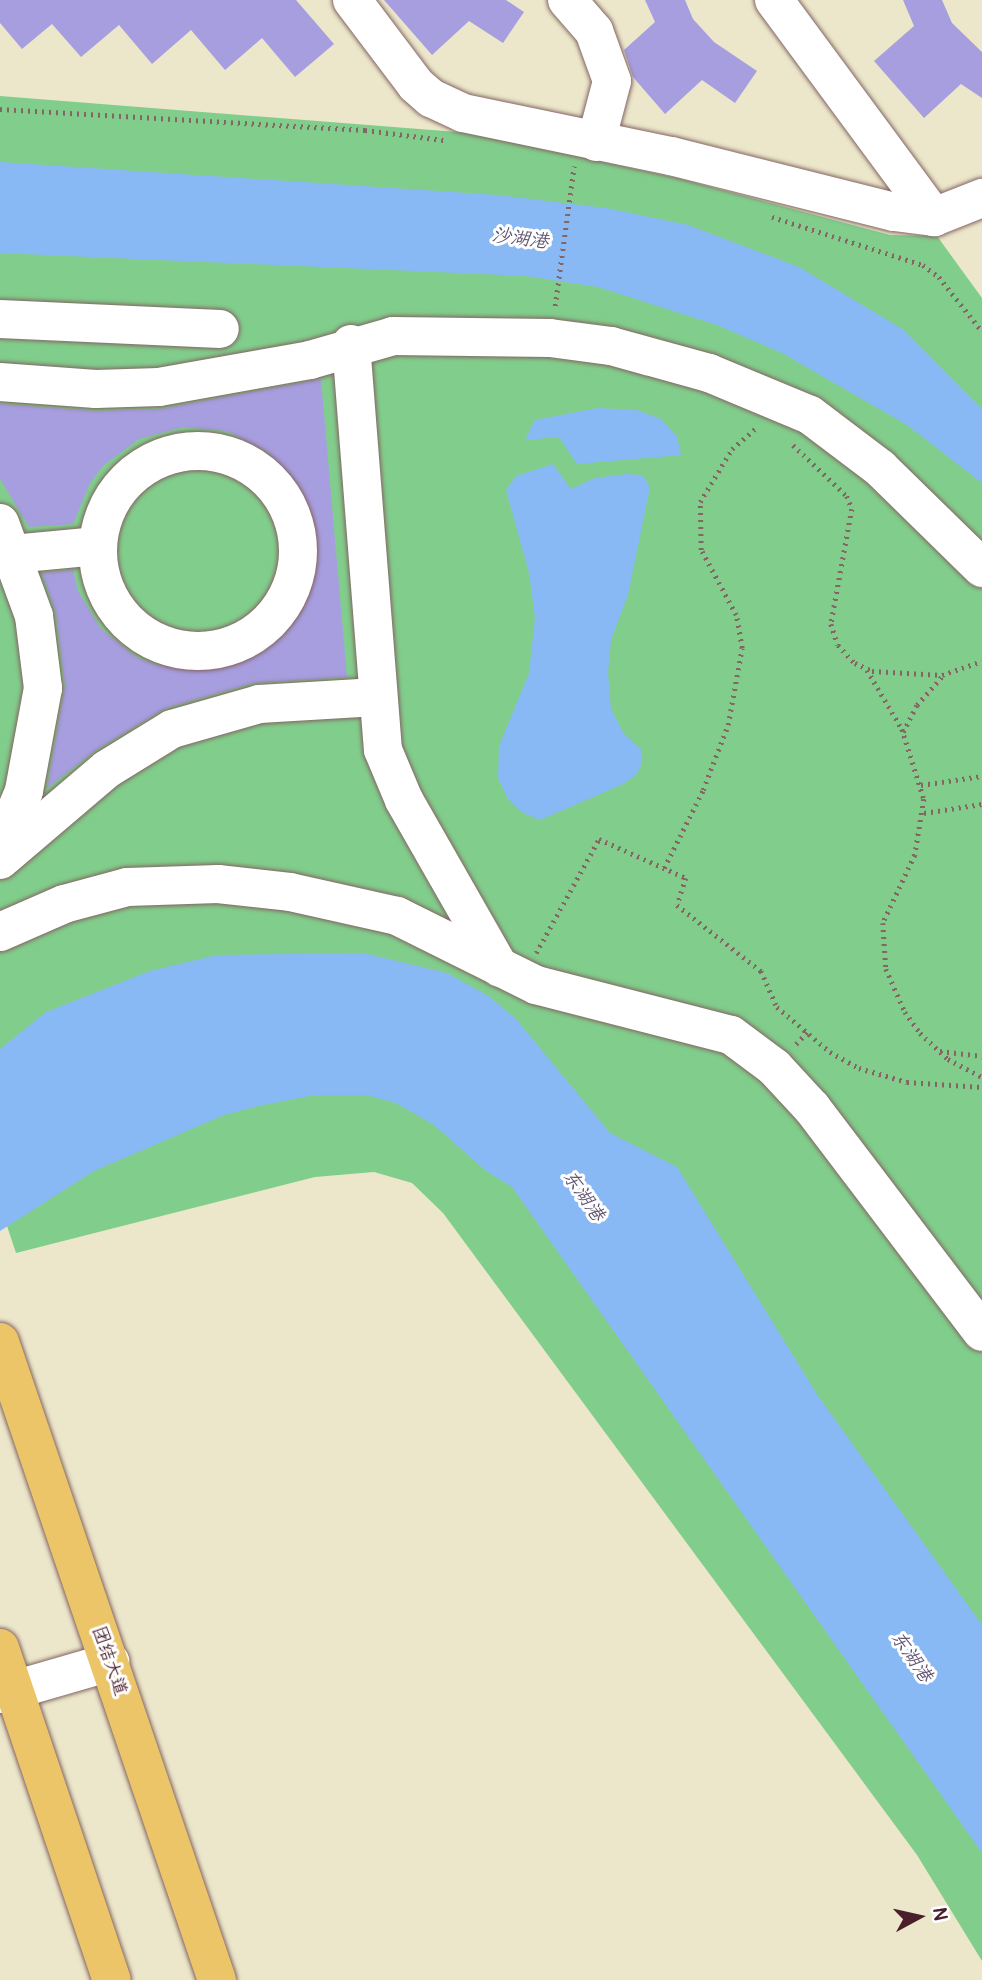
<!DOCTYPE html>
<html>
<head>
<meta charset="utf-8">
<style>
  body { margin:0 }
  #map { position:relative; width:982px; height:1980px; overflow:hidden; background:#ece7cb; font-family:Pangolin,"LXGW WenKai TC",sans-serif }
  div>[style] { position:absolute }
  .green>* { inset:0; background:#81ce8c }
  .water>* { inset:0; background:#88b9f4 }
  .building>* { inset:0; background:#a79ee0 }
  .path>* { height:4.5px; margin-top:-2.25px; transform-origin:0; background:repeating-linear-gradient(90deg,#836563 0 2px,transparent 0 7px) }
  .roads { filter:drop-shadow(0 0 2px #836563) drop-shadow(0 0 2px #836563) }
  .minor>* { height:38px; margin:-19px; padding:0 19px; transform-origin:19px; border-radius:19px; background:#fff }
  .minor>.ring { margin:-19px; padding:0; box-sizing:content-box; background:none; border:38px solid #fff; border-radius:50% }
  .major>* { height:38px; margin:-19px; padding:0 19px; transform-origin:19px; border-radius:19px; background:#ecc569 }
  span { translate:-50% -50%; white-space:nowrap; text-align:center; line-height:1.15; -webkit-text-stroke:6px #fff; paint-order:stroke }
  .street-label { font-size:18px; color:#4a1f2b }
  .water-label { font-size:19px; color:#605571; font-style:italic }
  .north { position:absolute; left:884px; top:1882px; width:70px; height:70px; -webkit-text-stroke:5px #fff; paint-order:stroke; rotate:82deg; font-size:19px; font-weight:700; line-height:28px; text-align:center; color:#4a1f2b }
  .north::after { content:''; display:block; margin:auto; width:24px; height:32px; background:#4a1f2b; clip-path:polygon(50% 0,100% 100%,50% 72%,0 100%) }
</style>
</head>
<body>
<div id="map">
  <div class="green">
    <i style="clip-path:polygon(0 96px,470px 133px,677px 178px,890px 235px,937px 236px,982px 298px,982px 1961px,917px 1855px,443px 1213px,412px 1183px,374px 1172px,315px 1177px,16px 1253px,0 1205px)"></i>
  </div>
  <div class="water">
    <i style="clip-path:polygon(0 162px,498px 195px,606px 208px,688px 225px,799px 267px,904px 330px,982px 409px,982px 483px,907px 425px,782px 353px,717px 325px,598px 287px,526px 276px,0 253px)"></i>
    <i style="clip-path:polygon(598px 408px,637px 410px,661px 419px,677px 436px,681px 455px,577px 464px,559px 437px,525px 440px,535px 420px)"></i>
    <i style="clip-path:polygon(553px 464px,571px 489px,595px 478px,626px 474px,642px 475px,650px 487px,628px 595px,611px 640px,608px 673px,611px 709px,624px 734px,642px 750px,642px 763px,636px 775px,623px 784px,540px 820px,523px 813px,508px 799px,498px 778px,499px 746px,529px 673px,535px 618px,529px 573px,506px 490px,516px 476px)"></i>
    <i style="clip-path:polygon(363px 953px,447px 973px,490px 997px,516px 1019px,610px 1133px,677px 1167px,818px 1396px,982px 1625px,982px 1853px,512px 1187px,486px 1171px,434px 1125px,396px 1103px,366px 1095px,315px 1095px,258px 1106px,224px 1115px,94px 1171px,0 1231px,0 1049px,46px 1012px,150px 971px,217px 955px)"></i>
  </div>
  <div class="building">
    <i style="clip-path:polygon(0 0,296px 0,334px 44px,295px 77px,262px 38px,225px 70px,191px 30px,152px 64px,119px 25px,81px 57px,52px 24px,22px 49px,0 23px)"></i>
    <i style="clip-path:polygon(384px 0,506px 0,524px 12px,503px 43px,469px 21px,432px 55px)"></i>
    <i style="clip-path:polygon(645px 0,685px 0,693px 19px,714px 42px,757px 71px,735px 103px,702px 80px,665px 114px,633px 77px,624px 50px,655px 22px)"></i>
    <i style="clip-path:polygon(903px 0,942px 0,952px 23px,982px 52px,982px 98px,961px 84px,924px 118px,874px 61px,914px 26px)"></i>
    <i style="clip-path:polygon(321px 379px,347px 677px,253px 683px,166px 708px,96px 750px,47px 788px,65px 686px,56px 613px,42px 573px,73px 570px,78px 591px,101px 629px,136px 657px,157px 665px,202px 670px,245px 659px,281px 632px,305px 595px,311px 573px,312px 528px,297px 486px,267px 452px,227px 431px,183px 427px,139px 439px,104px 465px,90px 483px,73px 524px,29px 527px,0 479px,0 404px,95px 411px,160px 409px)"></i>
  </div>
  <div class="path">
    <i style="left:0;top:109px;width:366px;rotate:3.3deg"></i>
    <i style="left:365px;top:130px;width:79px;rotate:7.3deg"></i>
    <i style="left:772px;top:217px;width:158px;rotate:17.6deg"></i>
    <i style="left:923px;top:265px;width:20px;rotate:37deg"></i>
    <i style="left:939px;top:277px;width:69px;rotate:51.5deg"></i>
    <i style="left:555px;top:306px;width:141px;rotate:-82.3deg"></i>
    <i style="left:793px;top:445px;width:74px;rotate:43.4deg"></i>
    <i style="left:847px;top:496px;width:14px;rotate:69deg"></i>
    <i style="left:852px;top:509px;width:117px;rotate:100.3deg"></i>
    <i style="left:831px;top:624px;width:22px;rotate:72deg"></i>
    <i style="left:838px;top:645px;width:25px;rotate:47deg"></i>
    <i style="left:855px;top:663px;width:19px;rotate:25deg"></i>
    <i style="left:872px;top:671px;width:70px;rotate:3.3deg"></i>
    <i style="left:942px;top:675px;width:42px;rotate:-19.3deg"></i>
    <i style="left:867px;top:670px;width:69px;rotate:59.3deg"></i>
    <i style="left:902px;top:729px;width:73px;rotate:72.6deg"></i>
    <i style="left:924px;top:799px;width:57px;rotate:99.1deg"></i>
    <i style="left:915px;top:855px;width:75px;rotate:115.2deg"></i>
    <i style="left:883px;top:923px;width:46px;rotate:86.3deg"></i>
    <i style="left:886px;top:969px;width:47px;rotate:66.2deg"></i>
    <i style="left:905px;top:1012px;width:26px;rotate:54deg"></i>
    <i style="left:920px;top:1033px;width:38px;rotate:43deg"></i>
    <i style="left:948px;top:1059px;width:38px;rotate:28deg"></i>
    <i style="left:903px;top:732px;width:30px;rotate:-63deg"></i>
    <i style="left:917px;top:705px;width:38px;rotate:-49deg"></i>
    <i style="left:921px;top:785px;width:62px;rotate:-8.4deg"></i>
    <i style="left:924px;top:813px;width:59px;rotate:-8.8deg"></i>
    <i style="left:664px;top:868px;width:87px;rotate:-63.4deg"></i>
    <i style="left:703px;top:790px;width:70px;rotate:-69deg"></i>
    <i style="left:728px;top:725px;width:78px;rotate:-79.7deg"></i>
    <i style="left:742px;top:648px;width:34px;rotate:-100deg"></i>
    <i style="left:736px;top:615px;width:74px;rotate:-118.3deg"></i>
    <i style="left:701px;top:550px;width:48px;rotate:-91.2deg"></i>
    <i style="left:700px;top:502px;width:62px;rotate:-58.9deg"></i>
    <i style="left:732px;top:449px;width:32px;rotate:-41deg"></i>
    <i style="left:536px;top:953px;width:130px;rotate:-61.1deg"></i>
    <i style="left:599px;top:839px;width:95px;rotate:24.1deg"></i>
    <i style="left:686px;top:878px;width:28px;rotate:108deg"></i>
    <i style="left:677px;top:905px;width:107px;rotate:38.2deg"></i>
    <i style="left:761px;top:971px;width:39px;rotate:66deg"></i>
    <i style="left:777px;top:1007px;width:70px;rotate:40.3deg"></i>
    <i style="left:830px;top:1052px;width:33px;rotate:29deg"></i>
    <i style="left:859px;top:1068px;width:50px;rotate:16.3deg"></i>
    <i style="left:907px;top:1082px;width:75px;rotate:3.8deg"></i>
    <i style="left:796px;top:1044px;width:16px;rotate:-47deg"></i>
    <i style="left:940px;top:1051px;width:42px;rotate:6.8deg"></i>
  </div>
  <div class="roads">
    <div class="minor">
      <i style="left:352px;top:0;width:106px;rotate:53deg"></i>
      <i style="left:416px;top:85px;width:20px;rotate:41deg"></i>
      <i style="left:431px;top:98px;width:35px;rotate:25deg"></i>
      <i style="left:463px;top:113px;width:212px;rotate:11.7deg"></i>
      <i style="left:671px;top:156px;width:230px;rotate:14.1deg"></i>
      <i style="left:894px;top:212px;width:40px;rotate:7.1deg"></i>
      <i style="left:934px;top:217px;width:52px;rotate:-21.6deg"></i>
      <i style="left:567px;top:0;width:41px;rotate:48.9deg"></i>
      <i style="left:594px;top:31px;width:53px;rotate:70.2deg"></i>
      <i style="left:612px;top:81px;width:63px;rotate:104.7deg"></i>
      <i style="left:774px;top:0;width:270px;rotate:53.6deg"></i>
      <i style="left:0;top:319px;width:220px;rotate:2.6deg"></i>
      <i style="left:351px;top:344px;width:407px;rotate:85.5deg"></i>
      <i style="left:383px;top:750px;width:54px;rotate:67.2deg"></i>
      <i style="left:404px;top:800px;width:193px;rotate:60.3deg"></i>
      <i style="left:0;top:382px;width:96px;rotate:4.2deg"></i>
      <i style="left:96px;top:389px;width:63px;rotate:-1.8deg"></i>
      <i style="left:159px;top:387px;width:153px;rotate:-10.1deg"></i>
      <i style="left:310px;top:360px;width:86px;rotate:-16.1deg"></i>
      <i style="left:393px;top:336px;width:157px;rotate:0.7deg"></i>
      <i style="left:550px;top:338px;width:62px;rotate:7.5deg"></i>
      <i style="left:611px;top:346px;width:102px;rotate:15.4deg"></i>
      <i style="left:709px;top:373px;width:109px;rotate:22.6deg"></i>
      <i style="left:810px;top:415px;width:88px;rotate:37.1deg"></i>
      <i style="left:880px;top:468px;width:143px;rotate:44.4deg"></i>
      <i class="ring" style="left:98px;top:451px;width:162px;height:162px"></i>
      <i style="left:0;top:523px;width:99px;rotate:69.9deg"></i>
      <i style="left:34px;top:616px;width:73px;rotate:82.9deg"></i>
      <i style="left:43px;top:688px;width:105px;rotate:100.5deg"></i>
      <i style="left:24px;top:791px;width:62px;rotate:112.8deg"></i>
      <i style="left:13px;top:554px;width:85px;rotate:-5.4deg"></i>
      <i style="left:0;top:860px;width:140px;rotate:-40.4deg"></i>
      <i style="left:107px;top:769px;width:76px;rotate:-31.6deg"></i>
      <i style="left:172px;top:729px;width:91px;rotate:-16deg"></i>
      <i style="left:259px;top:704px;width:118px;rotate:-3.4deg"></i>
      <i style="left:0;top:932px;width:70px;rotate:-23.6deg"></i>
      <i style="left:64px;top:904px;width:65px;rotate:-15.1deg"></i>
      <i style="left:127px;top:887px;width:91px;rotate:-1.9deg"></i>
      <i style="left:218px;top:884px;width:72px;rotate:6.3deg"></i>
      <i style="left:290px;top:892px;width:110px;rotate:12.6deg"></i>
      <i style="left:397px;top:916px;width:155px;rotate:26.4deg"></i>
      <i style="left:536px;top:985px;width:201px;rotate:14.4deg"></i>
      <i style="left:731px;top:1035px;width:54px;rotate:36.7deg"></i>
      <i style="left:774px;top:1067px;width:56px;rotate:47.2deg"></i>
      <i style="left:812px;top:1108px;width:281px;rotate:52.8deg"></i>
      <i style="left:0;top:1694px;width:115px;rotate:-16.2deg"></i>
    </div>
    <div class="major">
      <i style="left:0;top:1342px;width:674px;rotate:71.22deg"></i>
      <i style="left:0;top:1648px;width:350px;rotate:71.4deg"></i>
    </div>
  </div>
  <div class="street-label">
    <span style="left:109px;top:1661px;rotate:71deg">团结大道</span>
  </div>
  <div class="water-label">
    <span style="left:520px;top:239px;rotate:7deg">沙湖港</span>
    <span style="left:583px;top:1196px;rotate:55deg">东湖港</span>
    <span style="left:911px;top:1657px;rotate:55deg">东湖港</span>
  </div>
  <div class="north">N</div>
</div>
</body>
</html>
